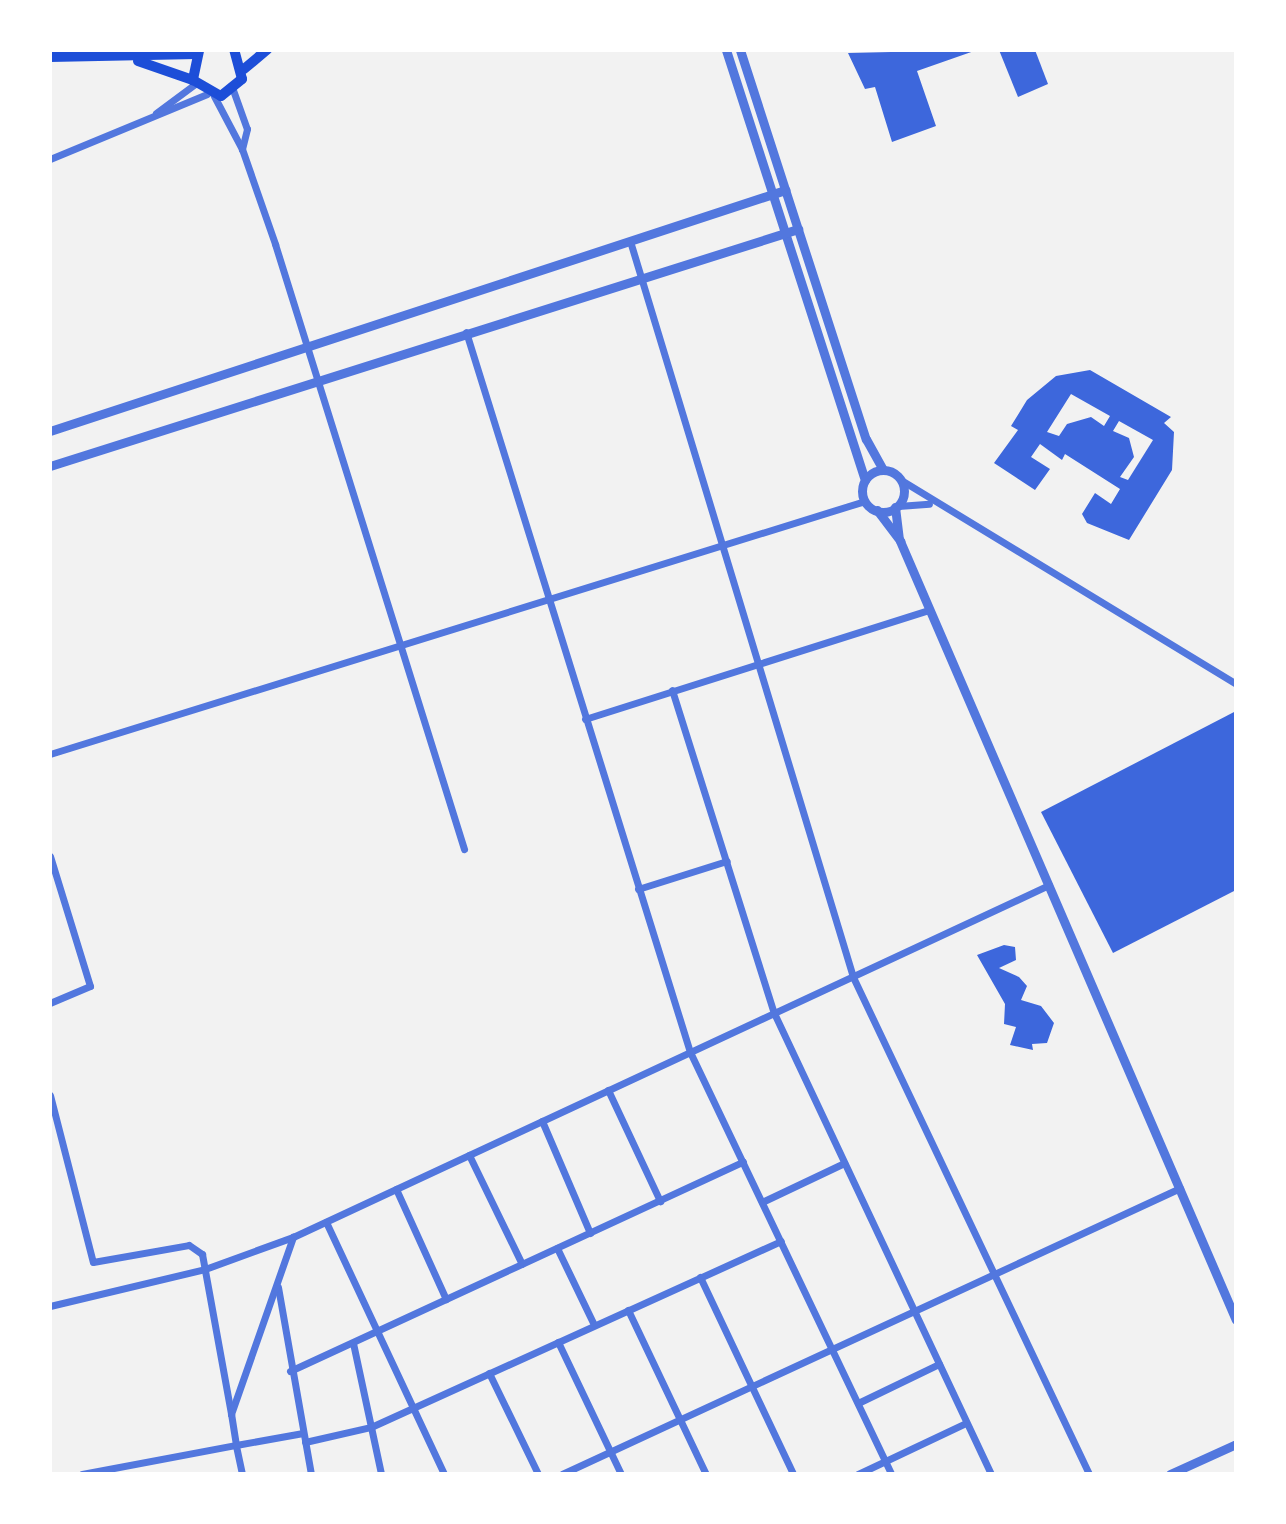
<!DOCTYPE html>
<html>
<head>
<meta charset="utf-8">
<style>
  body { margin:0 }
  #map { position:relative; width:1286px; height:1524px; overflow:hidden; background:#f2f2f2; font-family:"PT Sans Narrow",sans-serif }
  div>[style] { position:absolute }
  .building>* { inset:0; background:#3d67dc }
  .minor>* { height:7px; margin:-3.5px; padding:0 3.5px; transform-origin:3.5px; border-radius:3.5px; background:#5277de }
  .tertiary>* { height:9px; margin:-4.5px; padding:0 4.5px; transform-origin:4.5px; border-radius:4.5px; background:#5277de }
  .tertiary>.ring { margin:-4.5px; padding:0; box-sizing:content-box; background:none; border:9px solid #5277de; border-radius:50% }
  .secondary>* { height:10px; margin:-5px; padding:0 5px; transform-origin:5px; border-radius:5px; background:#1d4ed8 }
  span { translate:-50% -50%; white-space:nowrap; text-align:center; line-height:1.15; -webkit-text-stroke:6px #fff; paint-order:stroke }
  .frame { position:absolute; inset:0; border:52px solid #fff; pointer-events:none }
</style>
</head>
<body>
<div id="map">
  <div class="building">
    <i style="clip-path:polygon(977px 50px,917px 71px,936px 126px,892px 142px,875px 87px,865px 89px,848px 53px)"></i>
    <i style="clip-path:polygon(999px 50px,1035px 50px,1048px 84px,1018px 97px)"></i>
    <i style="clip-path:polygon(evenodd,1090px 370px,1171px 417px,1164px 423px,1174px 432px,1172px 470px,1129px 540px,1087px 523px,1082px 514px,1095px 493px,1111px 504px,1120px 489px,1065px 454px,1062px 460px,1040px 444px,1031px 457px,1050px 469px,1035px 490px,994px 463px,1018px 430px,1011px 426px,1027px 400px,1056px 376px,1090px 370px,1071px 394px,1110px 416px,1104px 426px,1091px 417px,1067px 424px,1059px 436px,1047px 432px,1071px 394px,1090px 370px,1119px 421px,1153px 440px,1128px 480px,1120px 477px,1134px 457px,1129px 438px,1113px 431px,1119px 421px)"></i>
    <i style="clip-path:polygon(1236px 711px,1236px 890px,1113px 953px,1041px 812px)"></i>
    <i style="clip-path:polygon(1004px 945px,1015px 947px,1016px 960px,999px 968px,1019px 977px,1027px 986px,1021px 1000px,1041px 1006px,1054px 1023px,1047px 1043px,1032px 1044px,1033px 1050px,1010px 1045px,1016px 1027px,1004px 1024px,1005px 1004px,977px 955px)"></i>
  </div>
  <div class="minor">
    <i style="left:233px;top:90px;width:41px;rotate:70.3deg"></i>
    <i style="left:247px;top:129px;width:21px;rotate:104deg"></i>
    <i style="left:214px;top:96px;width:60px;rotate:62.2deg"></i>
    <i style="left:242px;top:149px;width:101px;rotate:70.8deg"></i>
    <i style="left:275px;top:244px;width:634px;rotate:72.65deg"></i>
    <i style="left:156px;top:113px;width:49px;rotate:-36.6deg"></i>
    <i style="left:50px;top:159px;width:170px;rotate:-22.5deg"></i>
    <i style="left:630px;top:241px;width:769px;rotate:73.14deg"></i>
    <i style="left:853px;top:977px;width:550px;rotate:64.6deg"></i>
    <i style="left:466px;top:332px;width:754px;rotate:72.72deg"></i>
    <i style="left:690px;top:1052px;width:467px;rotate:64.5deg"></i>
    <i style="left:901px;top:480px;width:392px;rotate:31.3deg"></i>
    <i style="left:898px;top:506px;width:31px;rotate:-4deg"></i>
    <i style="left:672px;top:690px;width:339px;rotate:72.5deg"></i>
    <i style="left:774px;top:1013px;width:510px;rotate:64.79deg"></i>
    <i style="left:585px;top:719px;width:361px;rotate:-17.6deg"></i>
    <i style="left:50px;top:754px;width:853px;rotate:-17.25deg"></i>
    <i style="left:50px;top:856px;width:136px;rotate:72.9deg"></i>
    <i style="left:90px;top:986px;width:43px;rotate:157deg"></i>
    <i style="left:638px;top:889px;width:93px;rotate:-17.5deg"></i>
    <i style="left:608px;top:1090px;width:123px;rotate:64.9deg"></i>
    <i style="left:50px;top:1095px;width:172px;rotate:75.6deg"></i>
    <i style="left:93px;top:1262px;width:97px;rotate:-10deg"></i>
    <i style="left:189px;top:1245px;width:16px;rotate:35deg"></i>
    <i style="left:202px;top:1254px;width:163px;rotate:79.7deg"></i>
    <i style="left:542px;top:1121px;width:122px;rotate:66.8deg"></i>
    <i style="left:469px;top:1155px;width:121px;rotate:64.1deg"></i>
    <i style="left:396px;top:1189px;width:121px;rotate:65.6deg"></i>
    <i style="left:762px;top:1202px;width:91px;rotate:-25.4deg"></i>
    <i style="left:326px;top:1222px;width:278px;rotate:64.9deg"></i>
    <i style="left:557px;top:1248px;width:85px;rotate:64.3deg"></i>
    <i style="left:700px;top:1277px;width:218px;rotate:64.7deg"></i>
    <i style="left:278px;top:1287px;width:190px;rotate:80deg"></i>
    <i style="left:50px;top:1306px;width:159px;rotate:-13.4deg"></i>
    <i style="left:205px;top:1269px;width:94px;rotate:-20deg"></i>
    <i style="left:293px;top:1237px;width:834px;rotate:-24.97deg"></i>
    <i style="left:628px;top:1310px;width:182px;rotate:64.6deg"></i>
    <i style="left:558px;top:1342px;width:146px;rotate:64.5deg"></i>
    <i style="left:353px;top:1343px;width:134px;rotate:77.9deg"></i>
    <i style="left:290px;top:1371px;width:499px;rotate:-24.8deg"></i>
    <i style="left:489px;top:1373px;width:112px;rotate:64.1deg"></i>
    <i style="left:858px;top:1403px;width:90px;rotate:-25.7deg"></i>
    <i style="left:305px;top:1442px;width:68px;rotate:-12.8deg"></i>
    <i style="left:371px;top:1427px;width:450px;rotate:-24.4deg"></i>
    <i style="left:82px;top:1474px;width:157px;rotate:-10.7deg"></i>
    <i style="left:236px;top:1445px;width:31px;rotate:-99deg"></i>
    <i style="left:231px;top:1414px;width:188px;rotate:-70.7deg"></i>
    <i style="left:242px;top:1474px;width:30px;rotate:-102deg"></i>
    <i style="left:236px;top:1445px;width:68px;rotate:-10.2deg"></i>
    <i style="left:562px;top:1474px;width:681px;rotate:-24.83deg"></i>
    <i style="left:858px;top:1474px;width:119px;rotate:-25.3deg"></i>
  </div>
  <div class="tertiary">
    <i style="left:726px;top:50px;width:452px;rotate:72.1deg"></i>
    <i style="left:740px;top:50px;width:409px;rotate:72.1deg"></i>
    <i style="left:866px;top:439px;width:35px;rotate:61deg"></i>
    <i style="left:50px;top:431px;width:774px;rotate:-18.15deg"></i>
    <i style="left:50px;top:466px;width:785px;rotate:-17.58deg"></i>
    <i class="ring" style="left:862px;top:470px;width:33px;height:33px"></i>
    <i style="left:895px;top:507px;width:31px;rotate:83deg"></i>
    <i style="left:877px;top:510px;width:39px;rotate:53deg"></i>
    <i style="left:900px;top:541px;width:848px;rotate:66.67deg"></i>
    <i style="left:1170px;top:1474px;width:72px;rotate:-24.4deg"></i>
  </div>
  <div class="secondary">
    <i style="left:199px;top:51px;width:30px;rotate:102deg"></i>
    <i style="left:193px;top:80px;width:32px;rotate:30deg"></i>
    <i style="left:221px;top:96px;width:27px;rotate:-39deg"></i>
    <i style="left:242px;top:79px;width:30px;rotate:-105deg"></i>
    <i style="left:50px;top:57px;width:146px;rotate:-1.2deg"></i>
    <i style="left:138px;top:61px;width:58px;rotate:19.1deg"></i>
    <i style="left:244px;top:69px;width:30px;rotate:-40deg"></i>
  </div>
  <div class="frame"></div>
</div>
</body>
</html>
